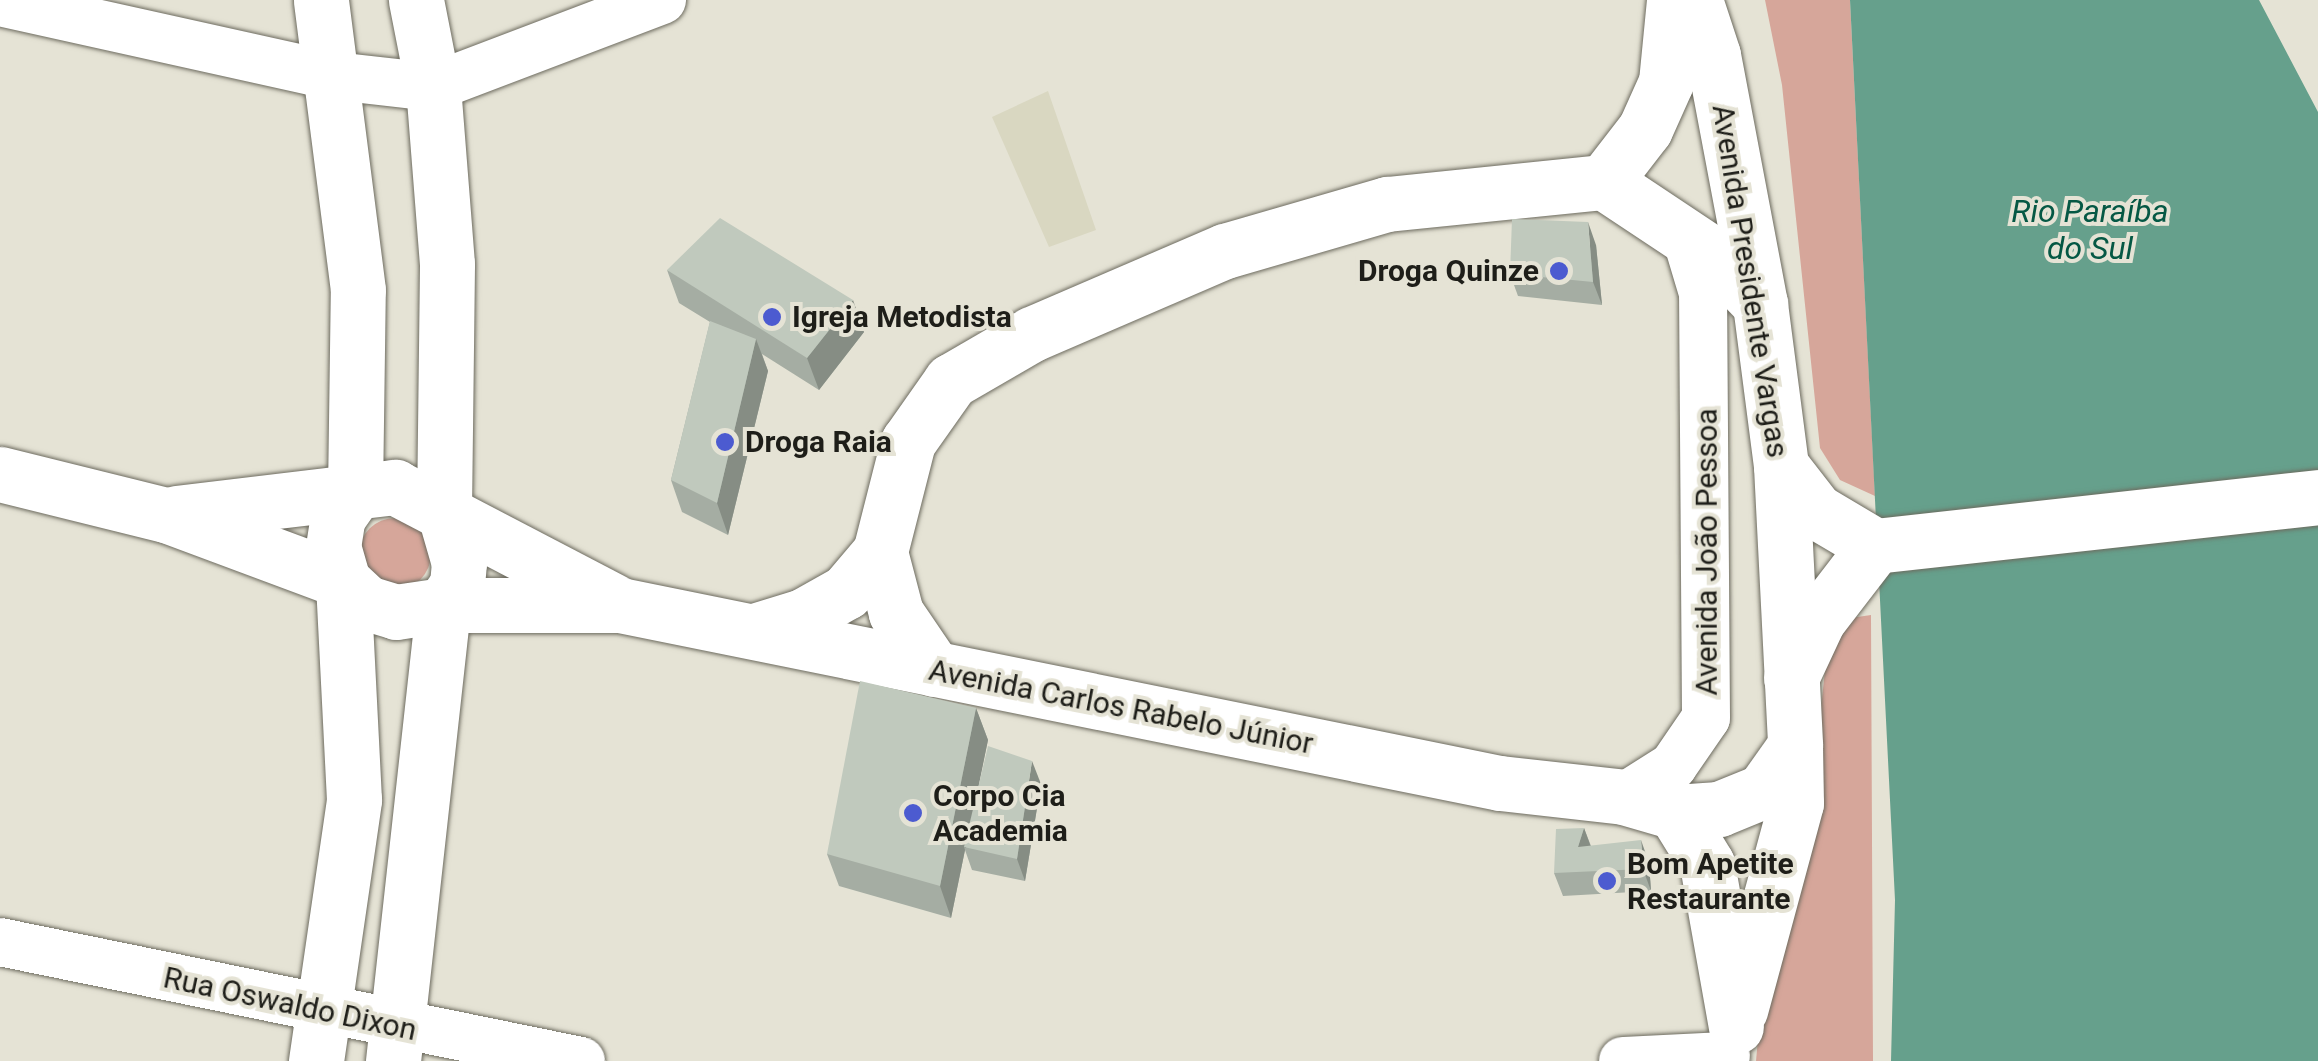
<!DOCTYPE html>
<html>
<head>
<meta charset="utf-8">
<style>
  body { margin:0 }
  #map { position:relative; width:2318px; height:1061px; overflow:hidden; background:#e5e3d5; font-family:Roboto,sans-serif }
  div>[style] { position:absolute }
  .built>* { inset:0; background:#d9d7c1 }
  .green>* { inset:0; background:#d6a69a }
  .round { border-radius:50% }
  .water>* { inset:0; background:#66a08c }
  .roads { filter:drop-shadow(0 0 2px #6d6b5f) drop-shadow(0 0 2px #6d6b5f) }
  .street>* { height:48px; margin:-24px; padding:0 24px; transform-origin:24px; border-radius:24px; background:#fff }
  .secondary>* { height:55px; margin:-27.5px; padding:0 27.5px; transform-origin:27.5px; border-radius:27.5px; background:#fff }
  .wall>* { inset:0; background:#a5ada3 }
  .shaded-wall>* { inset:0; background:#868d84 }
  .building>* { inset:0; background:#c0c9bd }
  .dots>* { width:28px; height:28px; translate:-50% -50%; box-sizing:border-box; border:5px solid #e5e3d5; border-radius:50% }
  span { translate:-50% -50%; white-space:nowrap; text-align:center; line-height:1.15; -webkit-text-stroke:8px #e5e3d5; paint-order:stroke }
  .poi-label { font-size:30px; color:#1e1e19; font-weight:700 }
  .right { translate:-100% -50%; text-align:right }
  .left { translate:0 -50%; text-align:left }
  .street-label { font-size:30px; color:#1e1e19 }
  .water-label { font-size:32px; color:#055844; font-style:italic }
</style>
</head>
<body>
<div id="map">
  <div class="built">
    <i style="clip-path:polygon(1048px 91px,1096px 230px,1049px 247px,992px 117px)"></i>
  </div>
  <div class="green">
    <i style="clip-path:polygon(1765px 0,1850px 0,1875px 496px,1840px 480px,1820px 448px,1782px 85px)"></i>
    <i class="round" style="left:359px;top:518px;width:72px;height:72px"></i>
    <i style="clip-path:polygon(1871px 615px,1873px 1061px,1756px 1061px,1760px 1017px,1804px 875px,1830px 621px)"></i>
  </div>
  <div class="water">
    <i style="clip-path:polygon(1850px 0,2259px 0,2318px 112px,2318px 1061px,1891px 1061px,1895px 900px)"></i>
  </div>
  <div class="roads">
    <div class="street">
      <i style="left:0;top:2px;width:343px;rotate:12.5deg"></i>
      <i style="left:335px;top:76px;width:99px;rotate:6.4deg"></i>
      <i style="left:433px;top:87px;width:245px;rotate:-20.8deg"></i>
      <i style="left:1624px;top:797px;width:58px;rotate:-32.3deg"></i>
      <i style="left:1673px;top:766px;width:58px;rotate:-55.5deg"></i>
      <i style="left:1706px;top:718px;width:425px;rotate:-90.4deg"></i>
      <i style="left:1703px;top:293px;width:63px;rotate:-106.7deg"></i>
      <i style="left:0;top:942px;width:593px;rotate:11.58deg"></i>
      <i style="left:1623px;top:1061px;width:103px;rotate:-2.8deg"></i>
    </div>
    <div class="secondary">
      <i style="left:1695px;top:0;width:58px;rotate:71.9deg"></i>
      <i style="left:1713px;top:55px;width:253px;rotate:79.3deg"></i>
      <i style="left:1760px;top:304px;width:163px;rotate:82.6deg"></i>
      <i style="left:1781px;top:466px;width:280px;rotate:87.1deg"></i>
      <i style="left:1795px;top:746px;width:57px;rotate:89deg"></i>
      <i style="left:1796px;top:803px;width:214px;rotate:105.1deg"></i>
      <i style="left:1604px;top:182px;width:67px;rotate:-52.3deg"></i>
      <i style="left:1645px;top:129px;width:51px;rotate:-65.9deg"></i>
      <i style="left:1666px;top:82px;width:82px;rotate:-84.4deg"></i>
      <i style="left:1604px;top:182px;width:128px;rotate:33.6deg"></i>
      <i style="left:1711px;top:253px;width:71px;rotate:46.1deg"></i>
      <i style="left:1781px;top:466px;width:57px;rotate:52.1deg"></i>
      <i style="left:1816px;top:511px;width:69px;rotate:30.7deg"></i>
      <i style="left:0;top:474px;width:171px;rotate:13.9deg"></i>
      <i style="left:166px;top:515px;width:189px;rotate:20.4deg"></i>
      <i style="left:343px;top:581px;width:33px;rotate:43deg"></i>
      <i style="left:367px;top:603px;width:30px;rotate:17deg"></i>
      <i style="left:396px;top:612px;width:48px;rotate:-8.5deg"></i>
      <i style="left:443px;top:605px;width:177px"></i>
      <i style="left:620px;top:605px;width:898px;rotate:11.44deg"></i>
      <i style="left:1500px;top:783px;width:125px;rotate:6.4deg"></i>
      <i style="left:1624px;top:797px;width:53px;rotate:16.4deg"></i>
      <i style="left:1675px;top:812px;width:61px;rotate:58.4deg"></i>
      <i style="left:1707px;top:864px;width:165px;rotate:79.9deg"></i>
      <i style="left:176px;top:513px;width:221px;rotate:-6.8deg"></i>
      <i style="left:395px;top:487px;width:246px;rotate:27.6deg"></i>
      <i style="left:1875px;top:546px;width:446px;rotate:-6.3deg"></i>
      <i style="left:754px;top:631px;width:51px;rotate:-17deg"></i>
      <i style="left:803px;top:616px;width:49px;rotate:-29.2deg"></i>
      <i style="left:846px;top:592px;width:52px;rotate:-49.6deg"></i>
      <i style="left:934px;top:669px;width:68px;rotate:-124.2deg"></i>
      <i style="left:896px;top:613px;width:63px;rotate:-104.7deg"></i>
      <i style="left:880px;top:552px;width:114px;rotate:-75.7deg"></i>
      <i style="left:908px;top:442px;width:75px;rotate:-54.8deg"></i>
      <i style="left:951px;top:381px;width:94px;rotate:-30.1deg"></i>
      <i style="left:1032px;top:334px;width:210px;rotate:-23.3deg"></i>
      <i style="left:1225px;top:251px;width:169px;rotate:-16.2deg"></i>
      <i style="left:1387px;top:204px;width:218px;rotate:-5.8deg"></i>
      <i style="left:1791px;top:678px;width:64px;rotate:-65deg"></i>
      <i style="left:1818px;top:620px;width:93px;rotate:-52.4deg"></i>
      <i style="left:1675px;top:812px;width:44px;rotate:-3.9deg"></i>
      <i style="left:1719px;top:809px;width:48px;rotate:-22.2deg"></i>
      <i style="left:1763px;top:791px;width:55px;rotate:-54.6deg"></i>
      <i style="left:316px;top:1061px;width:264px;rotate:-81.7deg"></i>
      <i style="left:354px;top:800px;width:219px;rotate:-92.9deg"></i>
      <i style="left:343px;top:581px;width:35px;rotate:-106deg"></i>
      <i style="left:333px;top:547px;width:30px;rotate:-81deg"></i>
      <i style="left:338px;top:517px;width:29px;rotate:-55deg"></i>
      <i style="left:355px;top:493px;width:203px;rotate:-89.2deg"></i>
      <i style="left:358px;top:290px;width:292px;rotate:-97.3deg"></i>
      <i style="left:393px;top:1061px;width:459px;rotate:-83.7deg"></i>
      <i style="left:443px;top:605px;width:24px;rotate:-55deg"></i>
      <i style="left:457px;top:585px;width:22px;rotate:-85deg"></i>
      <i style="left:459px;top:563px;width:54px;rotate:-106.1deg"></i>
      <i style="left:444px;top:511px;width:247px;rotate:-89.3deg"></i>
      <i style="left:447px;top:264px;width:178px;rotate:-94.5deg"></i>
      <i style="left:433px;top:87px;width:89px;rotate:-101.1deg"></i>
    </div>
  </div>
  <div class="wall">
    <i style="clip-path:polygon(1596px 245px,1602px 305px,1518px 296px,1510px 274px)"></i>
    <i style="clip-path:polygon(667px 270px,864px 332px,819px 390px,762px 354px,768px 371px,728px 535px,682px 512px,671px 480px,710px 322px,679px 303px)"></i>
    <i style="clip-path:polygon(976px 708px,988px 740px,976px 796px,1041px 784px,1025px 881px,972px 870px,965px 850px,951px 918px,839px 886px,827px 854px)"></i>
    <i style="clip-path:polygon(1584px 828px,1591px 846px,1649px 863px,1651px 891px,1563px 896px,1554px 873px)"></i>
  </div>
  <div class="shaded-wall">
    <i style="clip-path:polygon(1588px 222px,1596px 245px,1602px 305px,1593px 282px)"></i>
    <i style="clip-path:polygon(853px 300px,864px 332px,819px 390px,807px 358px)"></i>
    <i style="clip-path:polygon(756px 339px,768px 371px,728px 535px,717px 503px)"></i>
    <i style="clip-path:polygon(976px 708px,988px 740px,966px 848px,964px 847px,965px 850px,951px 918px,940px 886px)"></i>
    <i style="clip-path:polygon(1032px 761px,1041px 784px,1025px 881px,1017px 859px)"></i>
    <i style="clip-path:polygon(1584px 828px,1592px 850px,1578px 847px)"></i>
    <i style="clip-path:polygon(1641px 840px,1649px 863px,1651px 891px,1643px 869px)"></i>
  </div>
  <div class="building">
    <i style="clip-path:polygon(720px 218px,853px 300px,807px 358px,667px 270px)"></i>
    <i style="clip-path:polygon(1512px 219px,1588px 222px,1593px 282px,1510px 274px)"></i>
    <i style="clip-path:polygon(710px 321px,756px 339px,717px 503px,671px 480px)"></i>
    <i style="clip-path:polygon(860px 681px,976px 708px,940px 886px,827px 854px)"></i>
    <i style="clip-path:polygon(988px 746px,1032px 761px,1017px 859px,964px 847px)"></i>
    <i style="clip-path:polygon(1584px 828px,1578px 847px,1641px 840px,1643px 869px,1554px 873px,1556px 829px)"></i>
  </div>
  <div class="dots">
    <i style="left:1559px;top:271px;background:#4c5bd0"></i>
    <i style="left:772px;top:317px;background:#4c5bd0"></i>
    <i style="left:725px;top:442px;background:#4c5bd0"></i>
    <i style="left:913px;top:813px;background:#4c5bd0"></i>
    <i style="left:1607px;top:881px;background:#4c5bd0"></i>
  </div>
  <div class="poi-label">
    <span class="right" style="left:1539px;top:271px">Droga Quinze</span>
    <span class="left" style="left:792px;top:317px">Igreja Metodista</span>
    <span class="left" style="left:745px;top:442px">Droga Raia</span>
    <span class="left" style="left:933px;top:813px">Corpo Cia<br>Academia</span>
    <span class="left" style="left:1627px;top:881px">Bom Apetite<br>Restaurante</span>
  </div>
  <div class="street-label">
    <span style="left:1750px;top:281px;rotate:81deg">Avenida Presidente Vargas</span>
    <span style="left:1707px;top:552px;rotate:-90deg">Avenida João Pessoa</span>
    <span style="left:1121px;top:707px;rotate:11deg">Avenida Carlos Rabelo Júnior</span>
    <span style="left:290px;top:1004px;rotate:12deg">Rua Oswaldo Dixon</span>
  </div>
  <div class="water-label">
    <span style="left:2090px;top:230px">Rio Paraíba<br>do Sul</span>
  </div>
</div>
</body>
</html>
